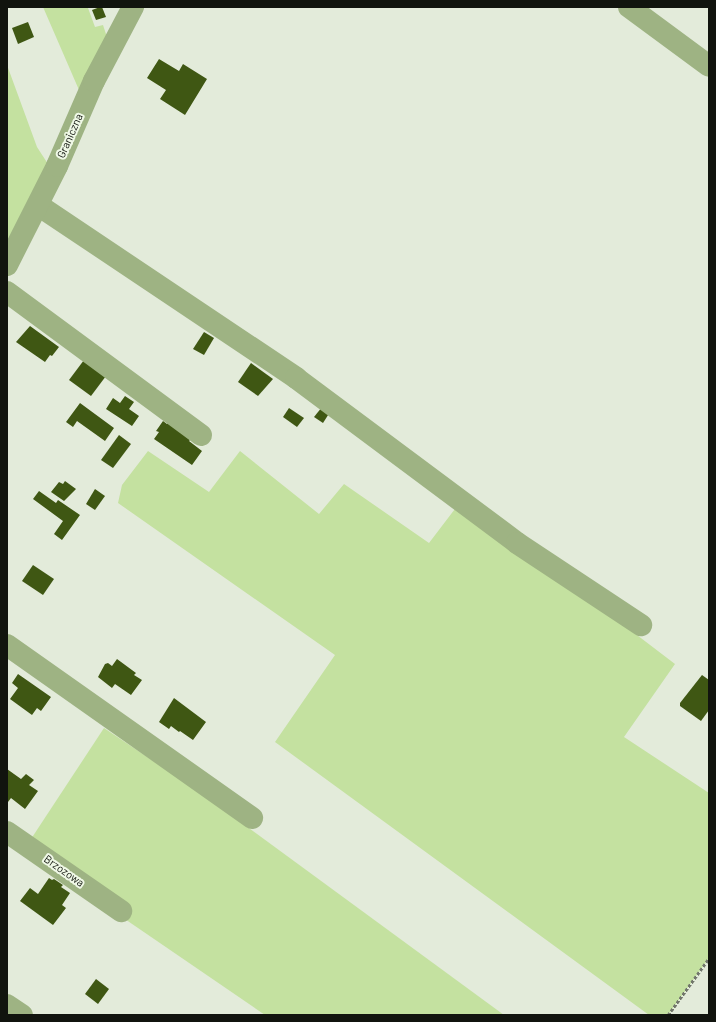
<!DOCTYPE html>
<html>
<head>
<meta charset="utf-8">
<style>
  body { margin:0 }
  #map { position:relative; width:716px; height:1022px; overflow:hidden; background:#e3ebda; font-family:Barlow,sans-serif }
  div>[style] { position:absolute }
  .green>* { inset:0; background:#c4e1a0 }
  .building>* { inset:0; background:#3f5713 }
  .path>* { height:2.5px; margin-top:-1.25px; transform-origin:0; background:repeating-linear-gradient(90deg,#71766b 0 3px,transparent 0 5px) }
  .minor>* { height:22px; margin:-11px; padding:0 11px; transform-origin:11px; border-radius:11px; background:#9eb383 }
  span { translate:-50% -50%; white-space:nowrap; text-align:center; line-height:1.15; -webkit-text-stroke:4px #f0f9e7; paint-order:stroke }
  .street-label { font-size:11px; color:#11140e }
  .frame { position:absolute; inset:0; border:8px solid #11140e; pointer-events:none }
</style>
</head>
<body>
<div id="map">
  <div class="green">
    <i style="clip-path:polygon(43px 7px,90px 7px,88px 8px,95px 27px,103px 25px,108px 40px,79px 90px)"></i>
    <i style="clip-path:polygon(7px 65px,37px 147px,48px 164px,7px 243px)"></i>
    <i style="clip-path:polygon(148px 451px,209px 492px,240px 451px,319px 514px,344px 484px,429px 543px,461px 501px,675px 664px,624px 737px,709px 793px,709px 958px,668px 1015px,649px 1015px,275px 742px,335px 655px,118px 503px,122px 485px)"></i>
    <i style="clip-path:polygon(104px 728px,201px 793px,504px 1015px,265px 1015px,100px 902px,31px 839px)"></i>
  </div>
  <div class="building">
    <i style="clip-path:polygon(100px 7px,102px 7px,106px 17px,96px 20px,92px 10px)"></i>
    <i style="clip-path:polygon(28px 22px,34px 37px,18px 44px,12px 28px)"></i>
    <i style="clip-path:polygon(159px 59px,179px 71px,183px 64px,207px 79px,185px 115px,160px 99px,166px 90px,147px 78px)"></i>
    <i style="clip-path:polygon(30px 326px,59px 347px,52px 356px,50px 355px,45px 362px,16px 342px)"></i>
    <i style="clip-path:polygon(204px 332px,214px 338px,204px 355px,193px 349px)"></i>
    <i style="clip-path:polygon(87px 356px,109px 372px,91px 396px,69px 380px)"></i>
    <i style="clip-path:polygon(251px 363px,273px 379px,258px 396px,238px 382px)"></i>
    <i style="clip-path:polygon(125px 396px,134px 402px,129px 409px,139px 416px,132px 426px,106px 409px,113px 398px,120px 403px)"></i>
    <i style="clip-path:polygon(80px 403px,114px 428px,105px 441px,77px 421px,73px 427px,66px 422px)"></i>
    <i style="clip-path:polygon(322px 407px,330px 412px,323px 423px,314px 417px)"></i>
    <i style="clip-path:polygon(289px 408px,304px 418px,297px 427px,283px 417px)"></i>
    <i style="clip-path:polygon(163px 421px,167px 424px,169px 422px,190px 440px,189px 441px,202px 451px,192px 465px,154px 439px,159px 432px,156px 431px)"></i>
    <i style="clip-path:polygon(119px 435px,131px 444px,113px 468px,101px 460px)"></i>
    <i style="clip-path:polygon(65px 481px,76px 489px,64px 501px,51px 492px,59px 482px,63px 484px)"></i>
    <i style="clip-path:polygon(95px 489px,105px 496px,95px 510px,86px 504px)"></i>
    <i style="clip-path:polygon(39px 491px,56px 503px,58px 500px,80px 515px,62px 540px,54px 534px,63px 521px,33px 499px)"></i>
    <i style="clip-path:polygon(33px 565px,54px 579px,43px 595px,22px 581px)"></i>
    <i style="clip-path:polygon(117px 659px,136px 673px,134px 675px,142px 680px,131px 695px,115px 684px,112px 688px,98px 677px,105px 664px,108px 663px,112px 666px)"></i>
    <i style="clip-path:polygon(18px 674px,51px 697px,41px 711px,37px 708px,32px 715px,10px 699px,18px 688px,12px 683px)"></i>
    <i style="clip-path:polygon(702px 675px,709px 680px,709px 710px,701px 721px,680px 706px,680px 703px)"></i>
    <i style="clip-path:polygon(174px 698px,206px 722px,193px 740px,180px 731px,179px 732px,171px 726px,169px 729px,159px 722px)"></i>
    <i style="clip-path:polygon(7px 769px,21px 779px,26px 774px,34px 780px,29px 785px,38px 791px,25px 809px,11px 798px,8px 802px,7px 801px)"></i>
    <i style="clip-path:polygon(49px 878px,52px 880px,54px 879px,63px 885px,61px 887px,70px 893px,62px 905px,66px 908px,53px 925px,20px 901px,30px 888px,38px 894px)"></i>
    <i style="clip-path:polygon(96px 979px,109px 989px,98px 1004px,85px 994px)"></i>
  </div>
  <div class="path">
    <i style="left:668px;top:1015px;width:70px;rotate:-54.3deg"></i>
  </div>
  <div class="minor">
    <i style="left:629px;top:7px;width:99px;rotate:36.4deg"></i>
    <i style="left:38px;top:205px;width:311px;rotate:33.8deg"></i>
    <i style="left:296px;top:378px;width:276px;rotate:36.7deg"></i>
    <i style="left:517px;top:543px;width:149px;rotate:33.5deg"></i>
    <i style="left:7px;top:265px;width:111px;rotate:-63.2deg"></i>
    <i style="left:57px;top:166px;width:93px;rotate:-66.5deg"></i>
    <i style="left:94px;top:81px;width:84px;rotate:-62.2deg"></i>
    <i style="left:7px;top:292px;width:241px;rotate:36.4deg"></i>
    <i style="left:7px;top:645px;width:300px;rotate:35.2deg"></i>
    <i style="left:7px;top:832px;width:139px;rotate:34.7deg"></i>
    <i style="left:7px;top:1005px;width:18px;rotate:34deg"></i>
  </div>
  <div class="street-label">
    <span style="left:70px;top:136px;rotate:-66deg">Graniczna</span>
    <span style="left:64px;top:871px;rotate:35deg">Brzozowa</span>
  </div>
  <div class="frame"></div>
</div>
</body>
</html>
